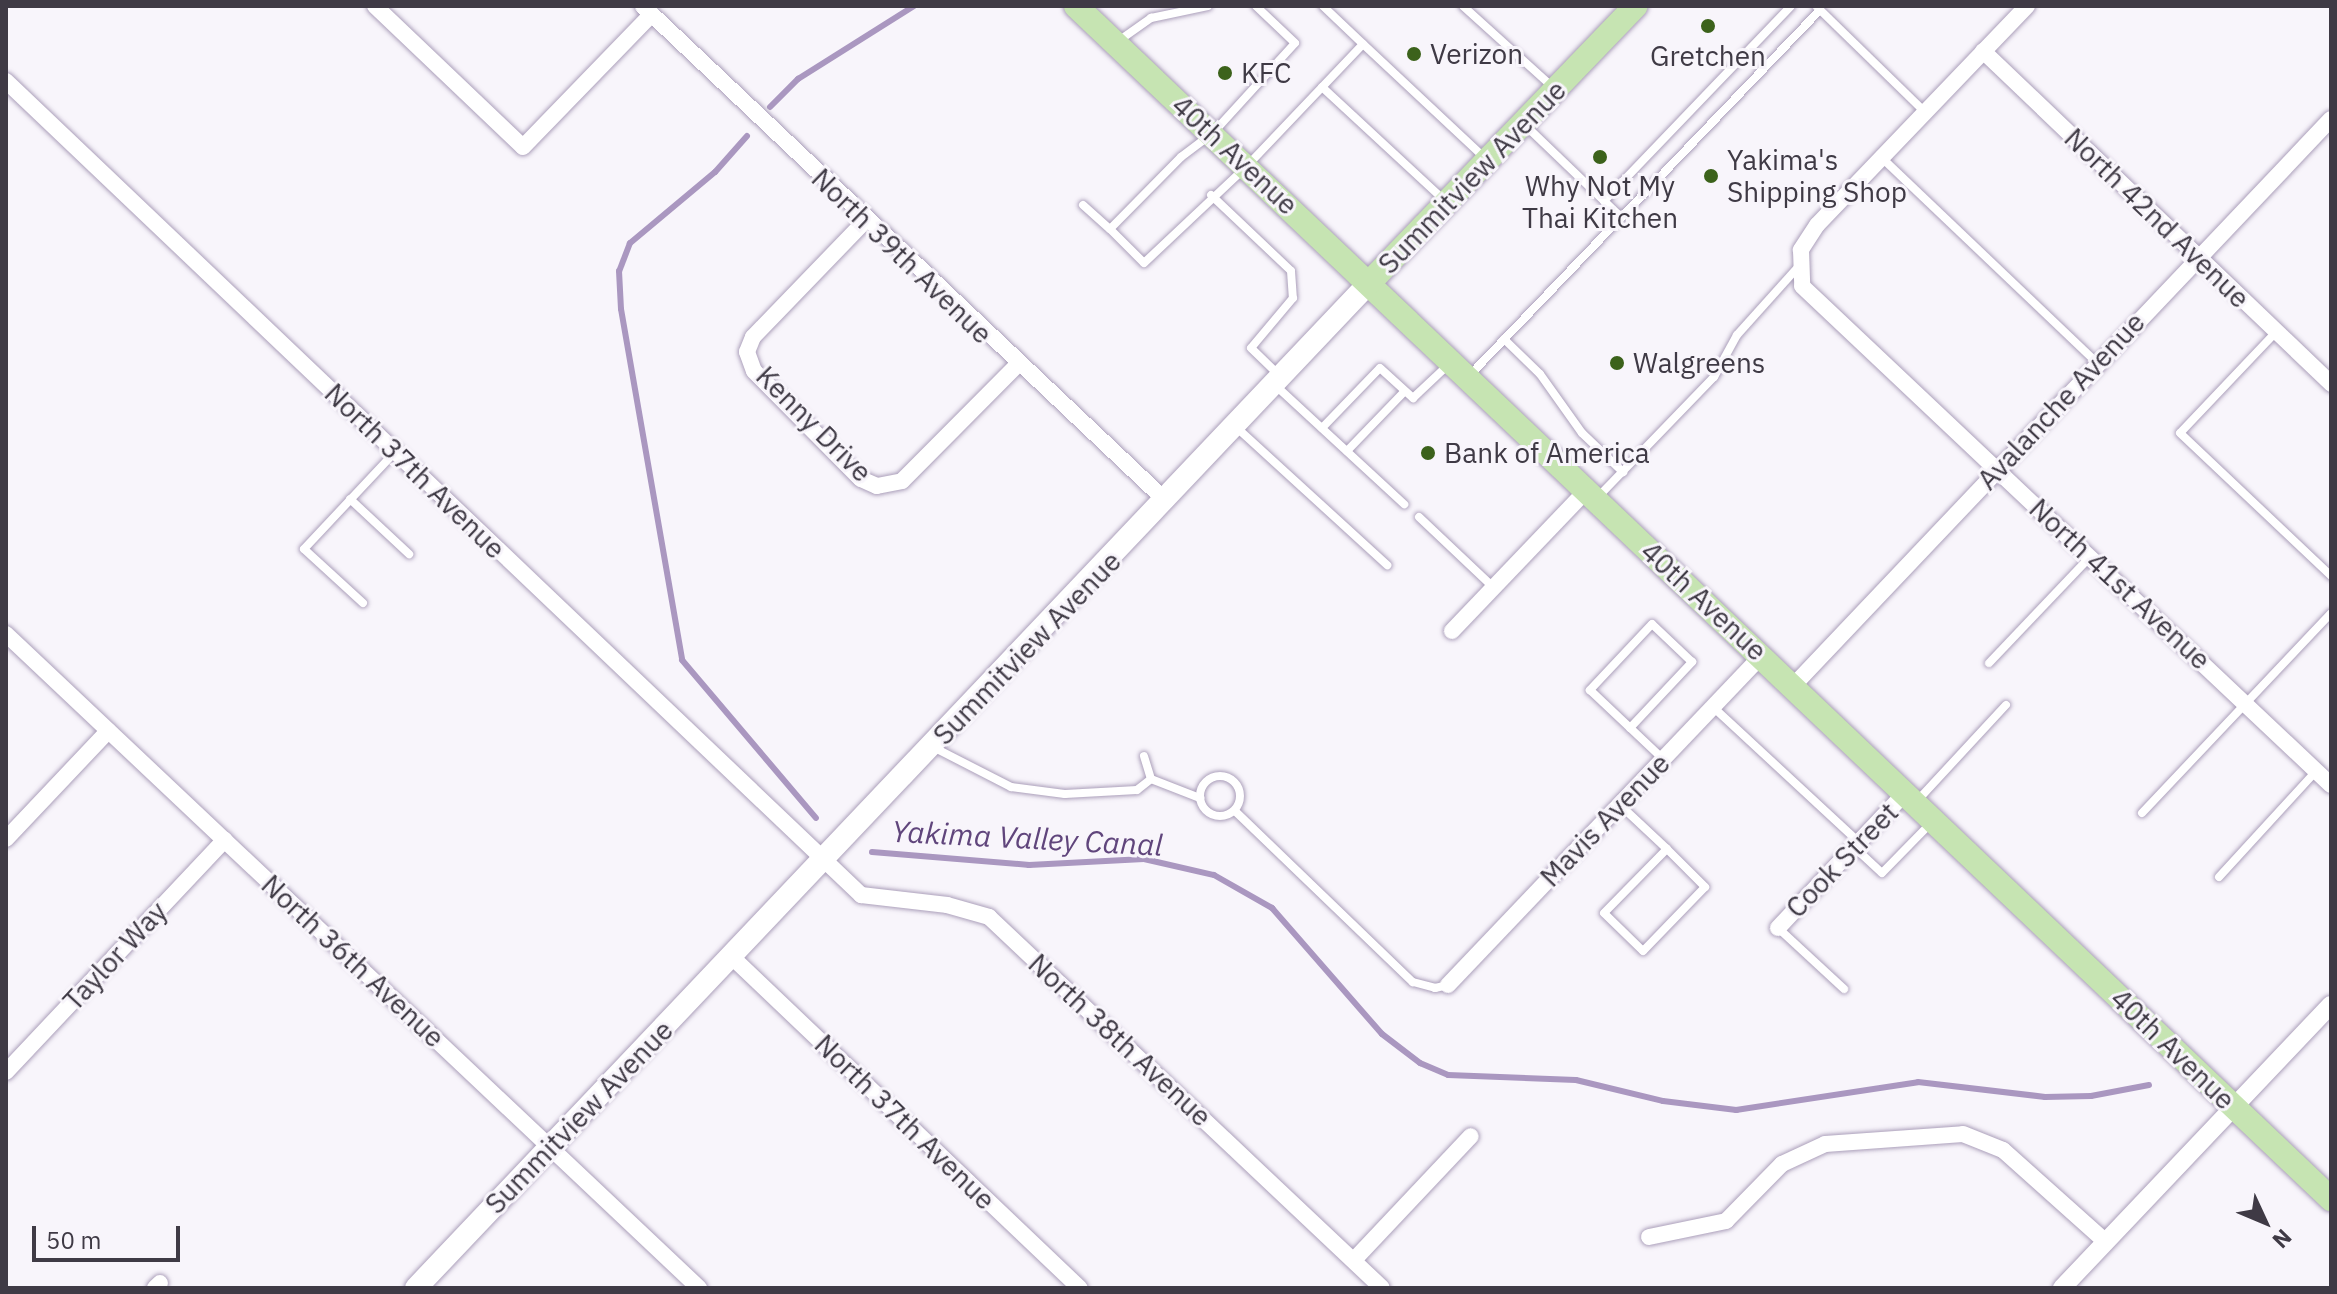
<!DOCTYPE html>
<html>
<head>
<meta charset="utf-8">
<style>
  body { margin:0 }
  #map { position:relative; width:2337px; height:1294px; overflow:hidden; background:#f8f5fb; font-family:"IBM Plex Sans",sans-serif }
  div>[style] { position:absolute }
  .stream>* { height:6px; margin:-3px; padding:0 3px; transform-origin:3px; border-radius:3px; background:#aa97c0 }
  .roads { filter:drop-shadow(0 0 2px #ab9fba) drop-shadow(0 0 2px #ab9fba) }
  .service>* { height:8px; margin:-4px; padding:0 4px; transform-origin:4px; border-radius:4px; background:#fff }
  .service>.ring { margin:-4px; padding:0; box-sizing:content-box; background:none; border:8px solid #fff; border-radius:50% }
  .minor>* { height:16px; margin:-8px; padding:0 8px; transform-origin:8px; border-radius:8px; background:#fff }
  .tertiary>* { height:18px; margin:-9px; padding:0 9px; transform-origin:9px; border-radius:9px; background:#fff }
  .secondary>* { height:22px; margin:-11px; padding:0 11px; transform-origin:11px; border-radius:11px; background:#fff }
  .primary>* { height:24px; margin:-12px; padding:0 12px; transform-origin:12px; border-radius:12px; background:#c6e4b2 }
  .dots>* { width:22px; height:22px; translate:-50% -50%; box-sizing:border-box; border:4px solid #f8f5fb; border-radius:50% }
  span { translate:-50% -50%; white-space:nowrap; text-align:center; line-height:1.15; -webkit-text-stroke:6px #f8f5fb; paint-order:stroke }
  .poi-label { font-size:28px; color:#3f3a45 }
  .left { translate:0 -50%; text-align:left }
  .street-label { font-size:28px; color:#3f3a45 }
  .water-label { font-size:30px; color:#60457c; font-style:italic }
  .frame { position:absolute; inset:0; border:8px solid #3f3a45; pointer-events:none }
  .north { position:absolute; left:2225px; top:1182px; width:80px; height:80px; -webkit-text-stroke:6px #f8f5fb; paint-order:stroke; rotate:134deg; font-size:22px; font-weight:700; line-height:32px; text-align:center; color:#3f3a45 }
  .north::after { content:''; display:block; margin:auto; width:28px; height:36px; background:#3f3a45; clip-path:polygon(50% 0,100% 100%,50% 72%,0 100%) }
  .scale { position:absolute; left:32px; top:1226px; width:148px; height:36px; box-sizing:border-box; border:4px solid #3f3a45; border-top:0; padding-left:10px; font-size:24px; line-height:28px; white-space:nowrap; color:#3f3a45; -webkit-text-stroke:6px #f8f5fb; paint-order:stroke }
</style>
</head>
<body>
<div id="map">
  <div class="stream">
    <i style="left:770px;top:107px;width:40px;rotate:-45deg"></i>
    <i style="left:798px;top:79px;width:137px;rotate:-32.2deg"></i>
    <i style="left:747px;top:136px;width:48px;rotate:131.6deg"></i>
    <i style="left:715px;top:172px;width:111px;rotate:140.1deg"></i>
    <i style="left:630px;top:243px;width:30px;rotate:111deg"></i>
    <i style="left:619px;top:271px;width:38px;rotate:87deg"></i>
    <i style="left:621px;top:309px;width:356px;rotate:80.1deg"></i>
    <i style="left:682px;top:660px;width:207px;rotate:49.7deg"></i>
    <i style="left:872px;top:852px;width:158px;rotate:4.7deg"></i>
    <i style="left:1029px;top:865px;width:115px;rotate:-3deg"></i>
    <i style="left:1144px;top:859px;width:72px;rotate:12.9deg"></i>
    <i style="left:1214px;top:875px;width:67px;rotate:29.6deg"></i>
    <i style="left:1272px;top:908px;width:167px;rotate:48.9deg"></i>
    <i style="left:1382px;top:1034px;width:48px;rotate:37.3deg"></i>
    <i style="left:1420px;top:1063px;width:30px;rotate:23deg"></i>
    <i style="left:1448px;top:1075px;width:128px;rotate:2.2deg"></i>
    <i style="left:1576px;top:1080px;width:89px;rotate:13.6deg"></i>
    <i style="left:1663px;top:1101px;width:74px;rotate:7deg"></i>
    <i style="left:1736px;top:1110px;width:184px;rotate:-8.7deg"></i>
    <i style="left:1918px;top:1082px;width:128px;rotate:6.7deg"></i>
    <i style="left:2045px;top:1097px;width:46px;rotate:-1.2deg"></i>
    <i style="left:2091px;top:1096px;width:59px;rotate:-10.7deg"></i>
  </div>
  <div class="roads">
    <div class="service">
      <i style="left:1463px;top:6px;width:124px;rotate:42.1deg"></i>
      <i style="left:1817px;top:7px;width:151px;rotate:44.2deg"></i>
      <i style="left:1117px;top:42px;width:42px;rotate:-35.2deg"></i>
      <i style="left:1151px;top:18px;width:58px;rotate:-11.9deg"></i>
      <i style="left:1363px;top:44px;width:167px;rotate:43.1deg"></i>
      <i style="left:1322px;top:87px;width:168px;rotate:42.8deg"></i>
      <i style="left:1526px;top:126px;width:132px;rotate:43.8deg"></i>
      <i style="left:1882px;top:158px;width:297px;rotate:43.6deg"></i>
      <i style="left:1211px;top:195px;width:110px;rotate:43.5deg"></i>
      <i style="left:1291px;top:271px;width:27px;rotate:86deg"></i>
      <i style="left:1293px;top:298px;width:65px;rotate:130deg"></i>
      <i style="left:1251px;top:348px;width:39px;rotate:44deg"></i>
      <i style="left:1604px;top:201px;width:270px;rotate:-46.2deg"></i>
      <i style="left:1083px;top:205px;width:36px;rotate:42deg"></i>
      <i style="left:1110px;top:229px;width:101px;rotate:-45.4deg"></i>
      <i style="left:1181px;top:157px;width:39px;rotate:-37deg"></i>
      <i style="left:1212px;top:134px;width:123px;rotate:-47.6deg"></i>
      <i style="left:1295px;top:43px;width:54px;rotate:-136.5deg"></i>
      <i style="left:1110px;top:229px;width:48px;rotate:45deg"></i>
      <i style="left:1144px;top:263px;width:141px;rotate:-43.3deg"></i>
      <i style="left:1247px;top:166px;width:168px;rotate:-46.4deg"></i>
      <i style="left:1363px;top:44px;width:55px;rotate:-136.5deg"></i>
      <i style="left:2276px;top:332px;width:139px;rotate:133.5deg"></i>
      <i style="left:2180px;top:433px;width:208px;rotate:43.4deg"></i>
      <i style="left:1504px;top:339px;width:50px;rotate:44.2deg"></i>
      <i style="left:1540px;top:374px;width:72px;rotate:54.6deg"></i>
      <i style="left:1582px;top:433px;width:57px;rotate:43.6deg"></i>
      <i style="left:1469px;top:376px;width:507px;rotate:-46.2deg"></i>
      <i style="left:1275px;top:385px;width:176px;rotate:42.7deg"></i>
      <i style="left:1236px;top:427px;width:205px;rotate:42.4deg"></i>
      <i style="left:1322px;top:428px;width:83px;rotate:-46deg"></i>
      <i style="left:1380px;top:368px;width:45px;rotate:42.3deg"></i>
      <i style="left:1413px;top:398px;width:48px;rotate:-43.3deg"></i>
      <i style="left:1347px;top:451px;width:83px;rotate:-46deg"></i>
      <i style="left:350px;top:499px;width:81px;rotate:43deg"></i>
      <i style="left:1596px;top:499px;width:170px;rotate:-46deg"></i>
      <i style="left:1714px;top:377px;width:48px;rotate:-61.3deg"></i>
      <i style="left:1737px;top:335px;width:93px;rotate:-48.1deg"></i>
      <i style="left:1419px;top:517px;width:103px;rotate:43.4deg"></i>
      <i style="left:363px;top:603px;width:80px;rotate:-137.5deg"></i>
      <i style="left:304px;top:549px;width:133px;rotate:-46.8deg"></i>
      <i style="left:1989px;top:663px;width:146px;rotate:-46.4deg"></i>
      <i style="left:1713px;top:707px;width:199px;rotate:42.8deg"></i>
      <i style="left:1630px;top:728px;width:91px;rotate:-46.8deg"></i>
      <i style="left:1692px;top:662px;width:55px;rotate:-136.5deg"></i>
      <i style="left:1652px;top:624px;width:91px;rotate:133.2deg"></i>
      <i style="left:1590px;top:690px;width:100px;rotate:43.4deg"></i>
      <i style="left:933px;top:747px;width:88px;rotate:27.1deg"></i>
      <i style="left:1011px;top:787px;width:54px;rotate:7.4deg"></i>
      <i style="left:1065px;top:794px;width:72px;rotate:-3.2deg"></i>
      <i style="left:1137px;top:790px;width:18px;rotate:-38deg"></i>
      <i style="left:1151px;top:779px;width:24px;rotate:-107deg"></i>
      <i class="ring" style="left:1200px;top:776px;width:32px;height:32px"></i>
      <i style="left:1151px;top:779px;width:53px;rotate:21.2deg"></i>
      <i style="left:1917px;top:801px;width:131px;rotate:-47.2deg"></i>
      <i style="left:1620px;top:805px;width:64px;rotate:43.1deg"></i>
      <i style="left:1667px;top:849px;width:54px;rotate:45deg"></i>
      <i style="left:1705px;top:887px;width:89px;rotate:134.1deg"></i>
      <i style="left:1643px;top:951px;width:54px;rotate:-135.7deg"></i>
      <i style="left:1604px;top:913px;width:90px;rotate:-45.5deg"></i>
      <i style="left:1235px;top:811px;width:247px;rotate:43.9deg"></i>
      <i style="left:1413px;top:982px;width:23px;rotate:15deg"></i>
      <i style="left:1435px;top:988px;width:13px;rotate:-13deg"></i>
      <i style="left:2142px;top:813px;width:275px;rotate:-46.6deg"></i>
      <i style="left:1854px;top:847px;width:38px;rotate:43deg"></i>
      <i style="left:1882px;top:873px;width:71px;rotate:-45.6deg"></i>
      <i style="left:2219px;top:877px;width:144px;rotate:-47.5deg"></i>
      <i style="left:1778px;top:928px;width:90px;rotate:42.7deg"></i>
    </div>
    <div class="minor">
      <i style="left:375px;top:6px;width:204px;rotate:43.6deg"></i>
      <i style="left:523px;top:147px;width:185px;rotate:-45.9deg"></i>
      <i style="left:643px;top:6px;width:720px;rotate:43.42deg"></i>
      <i style="left:2027px;top:6px;width:303px;rotate:133.8deg"></i>
      <i style="left:1817px;top:225px;width:30px;rotate:123deg"></i>
      <i style="left:1801px;top:250px;width:36px;rotate:88deg"></i>
      <i style="left:1802px;top:286px;width:727px;rotate:43.33deg"></i>
      <i style="left:1983px;top:51px;width:482px;rotate:43.7deg"></i>
      <i style="left:6px;top:81px;width:1181px;rotate:43.59deg"></i>
      <i style="left:861px;top:895px;width:87px;rotate:6.6deg"></i>
      <i style="left:947px;top:905px;width:44px;rotate:15.9deg"></i>
      <i style="left:989px;top:917px;width:540px;rotate:43.35deg"></i>
      <i style="left:866px;top:220px;width:163px;rotate:134deg"></i>
      <i style="left:753px;top:337px;width:16px;rotate:112deg"></i>
      <i style="left:747px;top:352px;width:20px;rotate:70deg"></i>
      <i style="left:754px;top:371px;width:152px;rotate:45.3deg"></i>
      <i style="left:861px;top:479px;width:17px;rotate:24deg"></i>
      <i style="left:877px;top:486px;width:25px;rotate:-11deg"></i>
      <i style="left:902px;top:481px;width:163px;rotate:-45.2deg"></i>
      <i style="left:1452px;top:631px;width:194px;rotate:-46.3deg"></i>
      <i style="left:6px;top:634px;width:953px;rotate:43.34deg"></i>
      <i style="left:1794px;top:685px;width:780px;rotate:-46.51deg"></i>
      <i style="left:6px;top:839px;width:149px;rotate:-46.6deg"></i>
      <i style="left:1778px;top:928px;width:188px;rotate:-46.7deg"></i>
      <i style="left:732px;top:957px;width:480px;rotate:43.6deg"></i>
      <i style="left:1448px;top:985px;width:456px;rotate:-46.4deg"></i>
      <i style="left:6px;top:1072px;width:319px;rotate:-46.7deg"></i>
      <i style="left:1649px;top:1237px;width:79px;rotate:-11.7deg"></i>
      <i style="left:1726px;top:1221px;width:80px;rotate:-45.5deg"></i>
      <i style="left:1782px;top:1164px;width:47px;rotate:-24.9deg"></i>
      <i style="left:1825px;top:1144px;width:138px;rotate:-4.1deg"></i>
      <i style="left:1963px;top:1134px;width:43px;rotate:21.8deg"></i>
      <i style="left:2003px;top:1150px;width:138px;rotate:41.8deg"></i>
      <i style="left:1354px;top:1260px;width:170px;rotate:-46.7deg"></i>
      <i style="left:155px;top:1288px;width:7px;rotate:-45deg"></i>
    </div>
    <div class="tertiary">
      <i style="left:2062px;top:1288px;width:390px;rotate:-46.5deg"></i>
    </div>
    <div class="secondary">
      <i style="left:416px;top:1288px;width:1386px;rotate:-46.52deg"></i>
    </div>
    <div class="primary">
      <i style="left:1076px;top:6px;width:1732px;rotate:43.55deg"></i>
      <i style="left:1370px;top:282px;width:383px;rotate:-46.1deg"></i>
    </div>
  </div>
  <div class="dots">
    <i style="left:1708px;top:26px;background:#3c621b"></i>
    <i style="left:1414px;top:54px;background:#3c621b"></i>
    <i style="left:1225px;top:73px;background:#3c621b"></i>
    <i style="left:1600px;top:157px;background:#3c621b"></i>
    <i style="left:1711px;top:176px;background:#3c621b"></i>
    <i style="left:1617px;top:363px;background:#3c621b"></i>
    <i style="left:1428px;top:453px;background:#3c621b"></i>
  </div>
  <div class="poi-label">
    <span class="left" style="left:1430px;top:54px">Verizon</span>
    <span style="left:1708px;top:56px">Gretchen</span>
    <span class="left" style="left:1241px;top:73px">KFC</span>
    <span class="left" style="left:1727px;top:176px">Yakima's<br>Shipping Shop</span>
    <span style="left:1600px;top:202px">Why Not My<br>Thai Kitchen</span>
    <span class="left" style="left:1633px;top:363px">Walgreens</span>
    <span class="left" style="left:1444px;top:453px">Bank of America</span>
  </div>
  <div class="street-label">
    <span style="left:1235px;top:155px;rotate:43deg">40th Avenue</span>
    <span style="left:1472px;top:177px;rotate:-46deg">Summitview Avenue</span>
    <span style="left:2157px;top:218px;rotate:44deg">North 42nd Avenue</span>
    <span style="left:902px;top:256px;rotate:44deg">North 39th Avenue</span>
    <span style="left:2061px;top:401px;rotate:-47deg">Avalanche Avenue</span>
    <span style="left:814px;top:424px;rotate:45deg">Kenny Drive</span>
    <span style="left:415px;top:471px;rotate:44deg">North 37th Avenue</span>
    <span style="left:2120px;top:584px;rotate:43deg">North 41st Avenue</span>
    <span style="left:1704px;top:601px;rotate:43deg">40th Avenue</span>
    <span style="left:1027px;top:648px;rotate:-46deg">Summitview Avenue</span>
    <span style="left:1605px;top:820px;rotate:-46deg">Mavis Avenue</span>
    <span style="left:1842px;top:860px;rotate:-46deg">Cook Street</span>
    <span style="left:115px;top:956px;rotate:-47deg">Taylor Way</span>
    <span style="left:353px;top:961px;rotate:43deg">North 36th Avenue</span>
    <span style="left:1120px;top:1040px;rotate:43deg">North 38th Avenue</span>
    <span style="left:2173px;top:1049px;rotate:44deg">40th Avenue</span>
    <span style="left:579px;top:1117px;rotate:-46deg">Summitview Avenue</span>
    <span style="left:905px;top:1122px;rotate:44deg">North 37th Avenue</span>
  </div>
  <div class="water-label">
    <span style="left:1027px;top:838px;rotate:3deg">Yakima Valley Canal</span>
  </div>
  <div class="frame"></div>
  <div class="north">N</div>
  <div class="scale">50 m</div>
</div>
</body>
</html>
